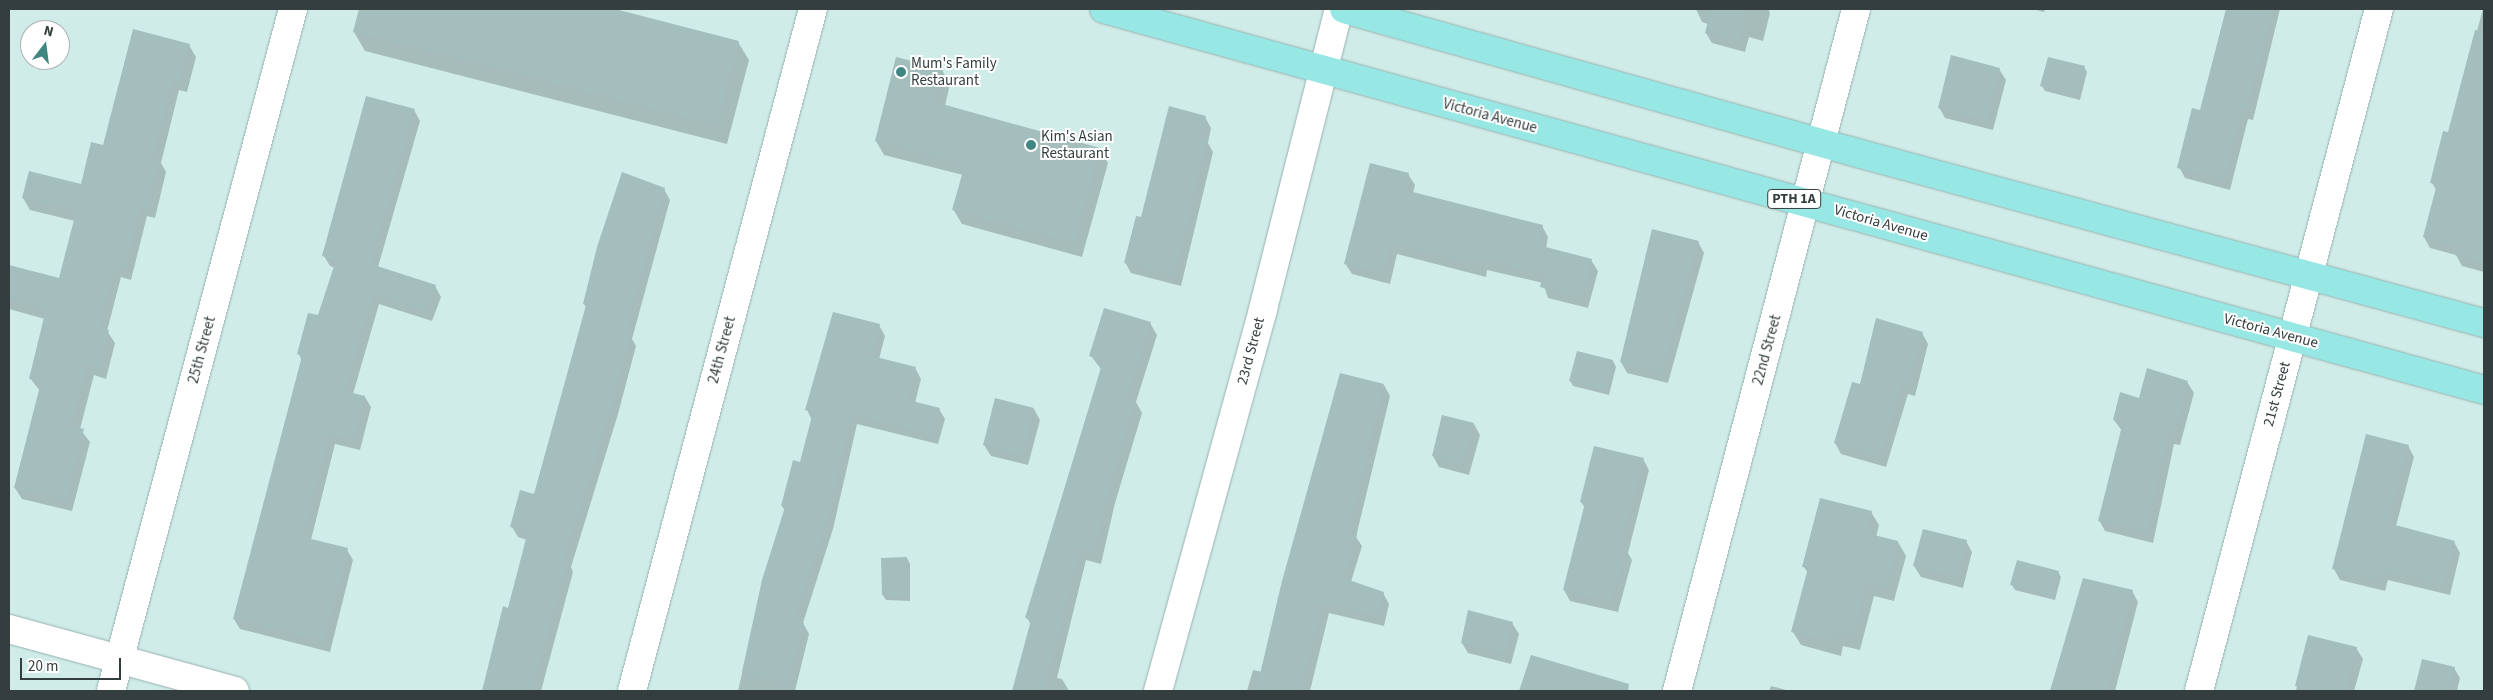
<!DOCTYPE html>
<html>
<head>
<meta charset="utf-8">
<style>
  body { margin:0 }
  #map { position:relative; width:2493px; height:700px; overflow:hidden; background:#d0ece9; font-family:"Source Sans 3",sans-serif }
  div>[style] { position:absolute }
  .shadow>* { inset:0; background:#0003 }
  .building>* { inset:0; background:#a3bebc }
  .roads { filter:drop-shadow(0 0 1px #97b1af) drop-shadow(0 0 1px #97b1af) }
  .minor>* { height:28px; margin:-14px; padding:0 14px; transform-origin:14px; border-radius:14px; background:#fff }
  .major>* { height:28px; margin:-14px; padding:0 14px; transform-origin:14px; border-radius:14px; background:#97e8e4 }
  .dots>* { width:14px; height:14px; translate:-50% -50%; box-sizing:border-box; border:2px solid #fff; border-radius:50% }
  span { translate:-50% -50%; white-space:nowrap; text-align:center; line-height:1.15; -webkit-text-stroke:4px #fff; paint-order:stroke }
  .shield-label span { padding:1px 4px; background:#fff; border:1px solid; border-radius:4px; -webkit-text-stroke-width:0 }
  .shield-label { font-size:14px; color:#343e3e; font-weight:700 }
  .poi-label { font-size:15px; color:#343e3e }
  .left { translate:0 -50%; text-align:left }
  .street-label { font-size:15px; color:#343e3e }
  .frame { position:absolute; inset:0; border:10px solid #343e3e; pointer-events:none }
  .north { position:absolute; left:20px; top:20px; width:50px; height:50px; box-sizing:border-box; background:#fff; border:1px solid #aeb2b2; border-radius:50%; rotate:15deg; font-size:14px; font-weight:700; line-height:20px; text-align:center; color:#343e3e }
  .north::after { content:''; display:block; margin:auto; width:18px; height:22px; background:#408783; clip-path:polygon(50% 0,100% 100%,50% 72%,0 100%) }
  .scale { position:absolute; left:20px; top:658px; width:101px; height:22px; box-sizing:border-box; border:2px solid #343e3e; border-top:0; padding-left:6px; font-size:15px; line-height:18px; white-space:nowrap; color:#343e3e; -webkit-text-stroke:4px #fff; paint-order:stroke }
</style>
</head>
<body>
<div id="map">
  <div class="shadow">
    <i style="clip-path:polygon(360px 9px,610px 9px,738px 42px,749px 60px,727px 144px,365px 51px,354px 32px)"></i>
    <i style="clip-path:polygon(1696px 9px,1768px 9px,1770px 13px,1763px 41px,1749px 37px,1745px 52px,1712px 43px,1706px 33px,1708px 24px,1702px 22px)"></i>
    <i style="clip-path:polygon(2032px 9px,2045px 9px,2044px 12px)"></i>
    <i style="clip-path:polygon(2228px 9px,2280px 9px,2253px 120px,2248px 119px,2230px 190px,2185px 178px,2179px 167px,2200px 112px)"></i>
    <i style="clip-path:polygon(2483px 9px,2484px 211px,2480px 227px,2484px 228px,2484px 272px,2462px 266px,2456px 255px,2430px 248px,2424px 237px,2437px 191px,2432px 183px,2449px 134px)"></i>
    <i style="clip-path:polygon(189px 45px,196px 57px,187px 92px,179px 90px,161px 163px,166px 172px,155px 218px,147px 216px,131px 280px,121px 277px,107px 331px,115px 343px,106px 379px,94px 375px,80px 429px,90px 442px,72px 511px,22px 499px,15px 488px,40px 391px,30px 378px,45px 319px,9px 309px,9px 267px,60px 280px,75px 221px,30px 210px,23px 198px,82px 185px,104px 147px)"></i>
    <i style="clip-path:polygon(2084px 67px,2087px 72px,2080px 100px,2045px 91px,2042px 86px)"></i>
    <i style="clip-path:polygon(1999px 69px,2006px 80px,1993px 130px,1945px 118px,1939px 107px)"></i>
    <i style="clip-path:polygon(942px 70px,950px 84px,945px 106px,1099px 149px,1108px 163px,1082px 257px,962px 224px,953px 209px,963px 175px,884px 155px,876px 141px)"></i>
    <i style="clip-path:polygon(414px 110px,420px 121px,378px 267px,435px 286px,441px 297px,432px 321px,379px 304px,353px 394px,365px 397px,371px 407px,360px 450px,335px 444px,311px 540px,347px 550px,353px 560px,330px 652px,240px 629px,234px 619px,302px 361px,299px 354px,318px 317px,335px 268px,330px 266px,324px 256px)"></i>
    <i style="clip-path:polygon(1205px 117px,1211px 128px,1208px 143px,1213px 152px,1181px 286px,1131px 273px,1125px 262px,1141px 219px)"></i>
    <i style="clip-path:polygon(1408px 174px,1415px 185px,1413px 193px,1542px 226px,1548px 237px,1546px 248px,1591px 260px,1598px 271px,1588px 308px,1548px 298px,1543px 283px,1487px 270px,1486px 277px,1397px 254px,1390px 284px,1352px 274px,1345px 263px)"></i>
    <i style="clip-path:polygon(664px 189px,670px 200px,632px 339px,636px 346px,618px 414px,571px 567px,573px 572px,541px 691px,483px 691px,504px 608px,509px 609px,527px 540px,518px 537px,512px 527px,535px 495px,587px 308px,584px 304px)"></i>
    <i style="clip-path:polygon(1698px 242px,1704px 253px,1668px 383px,1627px 373px,1621px 362px)"></i>
    <i style="clip-path:polygon(1150px 323px,1157px 335px,1136px 402px,1142px 413px,1115px 503px,1101px 564px,1086px 560px,1057px 678px,1062px 679px,1069px 691px,1013px 691px,1031px 625px,1027px 618px,1101px 369px,1091px 356px)"></i>
    <i style="clip-path:polygon(879px 325px,885px 336px,879px 359px,915px 368px,921px 379px,915px 403px,939px 409px,945px 419px,938px 444px,857px 424px,833px 529px,803px 623px,809px 634px,795px 691px,738px 691px,763px 581px,785px 511px,782px 506px,801px 463px,812px 420px,807px 410px)"></i>
    <i style="clip-path:polygon(1922px 333px,1928px 344px,1915px 396px,1908px 394px,1886px 467px,1841px 454px,1835px 443px,1861px 385px)"></i>
    <i style="clip-path:polygon(1613px 361px,1616px 367px,1609px 395px,1573px 386px,1570px 380px)"></i>
    <i style="clip-path:polygon(2187px 382px,2194px 393px,2180px 445px,2174px 444px,2153px 543px,2105px 531px,2099px 520px,2122px 431px,2114px 420px,2140px 399px)"></i>
    <i style="clip-path:polygon(1384px 385px,1390px 396px,1356px 537px,1362px 546px,1351px 582px,1383px 593px,1389px 604px,1384px 626px,1329px 613px,1310px 691px,1247px 691px,1253px 670px,1263px 672px)"></i>
    <i style="clip-path:polygon(1034px 409px,1040px 420px,1028px 465px,991px 456px,984px 445px)"></i>
    <i style="clip-path:polygon(1474px 424px,1480px 435px,1469px 475px,1439px 467px,1433px 456px)"></i>
    <i style="clip-path:polygon(2408px 446px,2414px 457px,2396px 526px,2454px 542px,2460px 553px,2450px 595px,2388px 580px,2385px 591px,2340px 580px,2334px 569px)"></i>
    <i style="clip-path:polygon(1643px 459px,1649px 470px,1628px 553px,1632px 560px,1618px 612px,1570px 601px,1564px 590px,1585px 508px,1581px 502px)"></i>
    <i style="clip-path:polygon(1871px 512px,1879px 525px,1876px 537px,1898px 542px,1906px 556px,1894px 601px,1874px 596px,1860px 650px,1843px 646px,1841px 656px,1801px 645px,1793px 632px,1808px 573px,1804px 567px)"></i>
    <i style="clip-path:polygon(1966px 541px,1972px 552px,1963px 588px,1921px 577px,1914px 566px)"></i>
    <i style="clip-path:polygon(907px 558px,910px 564px,910px 601px,886px 600px,883px 595px)"></i>
    <i style="clip-path:polygon(2058px 572px,2061px 577px,2055px 600px,2015px 590px,2012px 585px)"></i>
    <i style="clip-path:polygon(2084px 579px,2132px 591px,2138px 602px,2115px 691px,2051px 691px)"></i>
    <i style="clip-path:polygon(1512px 623px,1519px 634px,1511px 664px,1468px 653px,1462px 643px)"></i>
    <i style="clip-path:polygon(2309px 636px,2356px 648px,2363px 659px,2354px 691px,2296px 691px)"></i>
    <i style="clip-path:polygon(1532px 657px,1605px 687px,1603px 691px,1520px 691px)"></i>
    <i style="clip-path:polygon(2423px 660px,2454px 668px,2460px 678px,2457px 691px,2415px 691px)"></i>
    <i style="clip-path:polygon(1771px 686px,1790px 691px,1769px 691px)"></i>
  </div>
  <div class="building">
    <i style="clip-path:polygon(359px 9px,615px 9px,739px 41px,717px 125px,353px 32px)"></i>
    <i style="clip-path:polygon(1711px 9px,1748px 9px,1739px 41px,1705px 33px)"></i>
    <i style="clip-path:polygon(2226px 9px,2273px 9px,2247px 110px,2242px 108px,2224px 180px,2177px 168px,2192px 108px,2200px 110px)"></i>
    <i style="clip-path:polygon(133px 29px,190px 44px,180px 81px,173px 79px,153px 158px,160px 160px,148px 207px,141px 205px,125px 269px,115px 266px,99px 328px,109px 330px,100px 368px,87px 364px,72px 426px,84px 429px,66px 500px,14px 488px,41px 382px,29px 379px,46px 309px,9px 300px,9px 265px,59px 278px,76px 212px,22px 198px,29px 171px,81px 184px,91px 142px,103px 145px)"></i>
    <i style="clip-path:polygon(2475px 30px,2484px 31px,2484px 263px,2455px 255px,2457px 247px,2423px 237px,2437px 184px,2430px 183px,2443px 131px,2448px 132px)"></i>
    <i style="clip-path:polygon(1951px 55px,2000px 68px,1987px 120px,1938px 108px)"></i>
    <i style="clip-path:polygon(896px 57px,943px 69px,935px 102px,1100px 148px,1074px 243px,952px 210px,965px 164px,875px 141px)"></i>
    <i style="clip-path:polygon(2048px 57px,2085px 66px,2077px 96px,2040px 86px)"></i>
    <i style="clip-path:polygon(366px 96px,415px 109px,371px 264px,436px 285px,426px 311px,373px 294px,345px 391px,365px 396px,354px 440px,330px 434px,303px 537px,348px 548px,324px 642px,233px 619px,302px 356px,297px 354px,308px 313px,318px 315px,336px 260px,322px 256px)"></i>
    <i style="clip-path:polygon(1169px 106px,1206px 116px,1200px 138px,1207px 140px,1175px 276px,1124px 263px,1136px 216px,1141px 217px)"></i>
    <i style="clip-path:polygon(1370px 163px,1409px 173px,1405px 190px,1543px 225px,1538px 245px,1592px 259px,1582px 298px,1540px 287px,1543px 275px,1482px 259px,1480px 266px,1391px 244px,1384px 274px,1344px 264px)"></i>
    <i style="clip-path:polygon(622px 172px,665px 188px,626px 333px,631px 334px,613px 403px,564px 559px,568px 560px,532px 691px,482px 691px,503px 606px,508px 608px,528px 531px,510px 527px,520px 490px,534px 494px,586px 305px,583px 304px,597px 247px)"></i>
    <i style="clip-path:polygon(1652px 229px,1699px 241px,1662px 373px,1620px 362px)"></i>
    <i style="clip-path:polygon(1104px 308px,1151px 322px,1128px 397px,1136px 400px,1109px 490px,1095px 552px,1080px 549px,1044px 691px,1012px 691px,1031px 620px,1025px 618px,1103px 361px,1089px 356px)"></i>
    <i style="clip-path:polygon(833px 312px,880px 324px,872px 356px,916px 367px,908px 400px,940px 408px,933px 435px,852px 414px,828px 518px,795px 620px,804px 623px,788px 684px,742px 672px,762px 580px,785px 507px,781px 506px,793px 460px,800px 462px,813px 412px,805px 410px)"></i>
    <i style="clip-path:polygon(1876px 318px,1923px 332px,1909px 386px,1902px 384px,1880px 457px,1834px 443px,1852px 382px,1860px 384px)"></i>
    <i style="clip-path:polygon(1577px 351px,1613px 360px,1606px 390px,1569px 381px)"></i>
    <i style="clip-path:polygon(2147px 368px,2188px 381px,2174px 435px,2168px 434px,2147px 533px,2098px 521px,2123px 422px,2113px 420px,2120px 392px,2139px 398px)"></i>
    <i style="clip-path:polygon(1340px 373px,1384px 384px,1349px 532px,1357px 535px,1343px 578px,1384px 592px,1378px 616px,1323px 603px,1301px 691px,1256px 691px,1282px 581px)"></i>
    <i style="clip-path:polygon(995px 398px,1034px 408px,1023px 455px,983px 445px)"></i>
    <i style="clip-path:polygon(1442px 415px,1474px 423px,1463px 465px,1432px 456px)"></i>
    <i style="clip-path:polygon(2366px 434px,2409px 445px,2388px 523px,2455px 541px,2444px 585px,2382px 570px,2379px 581px,2332px 569px)"></i>
    <i style="clip-path:polygon(1594px 446px,1644px 458px,1621px 546px,1626px 548px,1612px 602px,1563px 590px,1585px 503px,1580px 502px)"></i>
    <i style="clip-path:polygon(1820px 498px,1872px 511px,1866px 533px,1898px 541px,1886px 588px,1867px 583px,1853px 637px,1836px 633px,1833px 642px,1791px 632px,1808px 568px,1802px 567px)"></i>
    <i style="clip-path:polygon(1923px 529px,1967px 540px,1958px 577px,1913px 566px)"></i>
    <i style="clip-path:polygon(907px 557px,908px 597px,882px 595px,881px 558px)"></i>
    <i style="clip-path:polygon(2017px 560px,2059px 571px,2053px 596px,2010px 585px)"></i>
    <i style="clip-path:polygon(2083px 578px,2133px 590px,2107px 691px,2050px 691px)"></i>
    <i style="clip-path:polygon(1468px 610px,1513px 622px,1505px 653px,1461px 643px)"></i>
    <i style="clip-path:polygon(2308px 635px,2357px 647px,2346px 691px,2314px 691px,2295px 686px)"></i>
    <i style="clip-path:polygon(1531px 655px,1629px 684px,1628px 691px,1519px 691px)"></i>
    <i style="clip-path:polygon(2422px 659px,2455px 667px,2448px 691px,2414px 691px)"></i>
  </div>
  <div class="roads">
    <div class="minor">
      <i style="left:9px;top:629px;width:234px;rotate:15.3deg"></i>
      <i style="left:111px;top:691px;width:706px;rotate:-75.06deg"></i>
      <i style="left:632px;top:691px;width:706px;rotate:-75.14deg"></i>
      <i style="left:1158px;top:691px;width:396px;rotate:-74.6deg"></i>
      <i style="left:1263px;top:309px;width:309px;rotate:-75.8deg"></i>
      <i style="left:1677px;top:691px;width:705px;rotate:-75.29deg"></i>
      <i style="left:2199px;top:691px;width:705px;rotate:-75.22deg"></i>
    </div>
    <div class="major">
      <i style="left:1104px;top:9px;width:1432px;rotate:15.43deg"></i>
      <i style="left:1344px;top:9px;width:537px;rotate:15.67deg"></i>
      <i style="left:1861px;top:154px;width:646px;rotate:15.18deg"></i>
    </div>
  </div>
  <div class="dots">
    <i style="left:901px;top:72px;background:#408783"></i>
    <i style="left:1031px;top:145px;background:#408783"></i>
  </div>
  <div class="shield-label">
    <span style="left:1794px;top:199px">PTH 1A</span>
  </div>
  <div class="poi-label">
    <span class="left" style="left:911px;top:72px">Mum's Family<br>Restaurant</span>
    <span class="left" style="left:1041px;top:145px">Kim's Asian<br>Restaurant</span>
  </div>
  <div class="street-label">
    <span style="left:1490px;top:116px;rotate:15deg">Victoria Avenue</span>
    <span style="left:1881px;top:223px;rotate:16deg">Victoria Avenue</span>
    <span style="left:2271px;top:331px;rotate:15deg">Victoria Avenue</span>
    <span style="left:202px;top:350px;rotate:-75deg">25th Street</span>
    <span style="left:722px;top:350px;rotate:-75deg">24th Street</span>
    <span style="left:1767px;top:350px;rotate:-75deg">22nd Street</span>
    <span style="left:1251px;top:351px;rotate:-75deg">23rd Street</span>
    <span style="left:2277px;top:394px;rotate:-75deg">21st Street</span>
  </div>
  <div class="frame"></div>
  <div class="north">N</div>
  <div class="scale">20 m</div>
</div>
</body>
</html>
